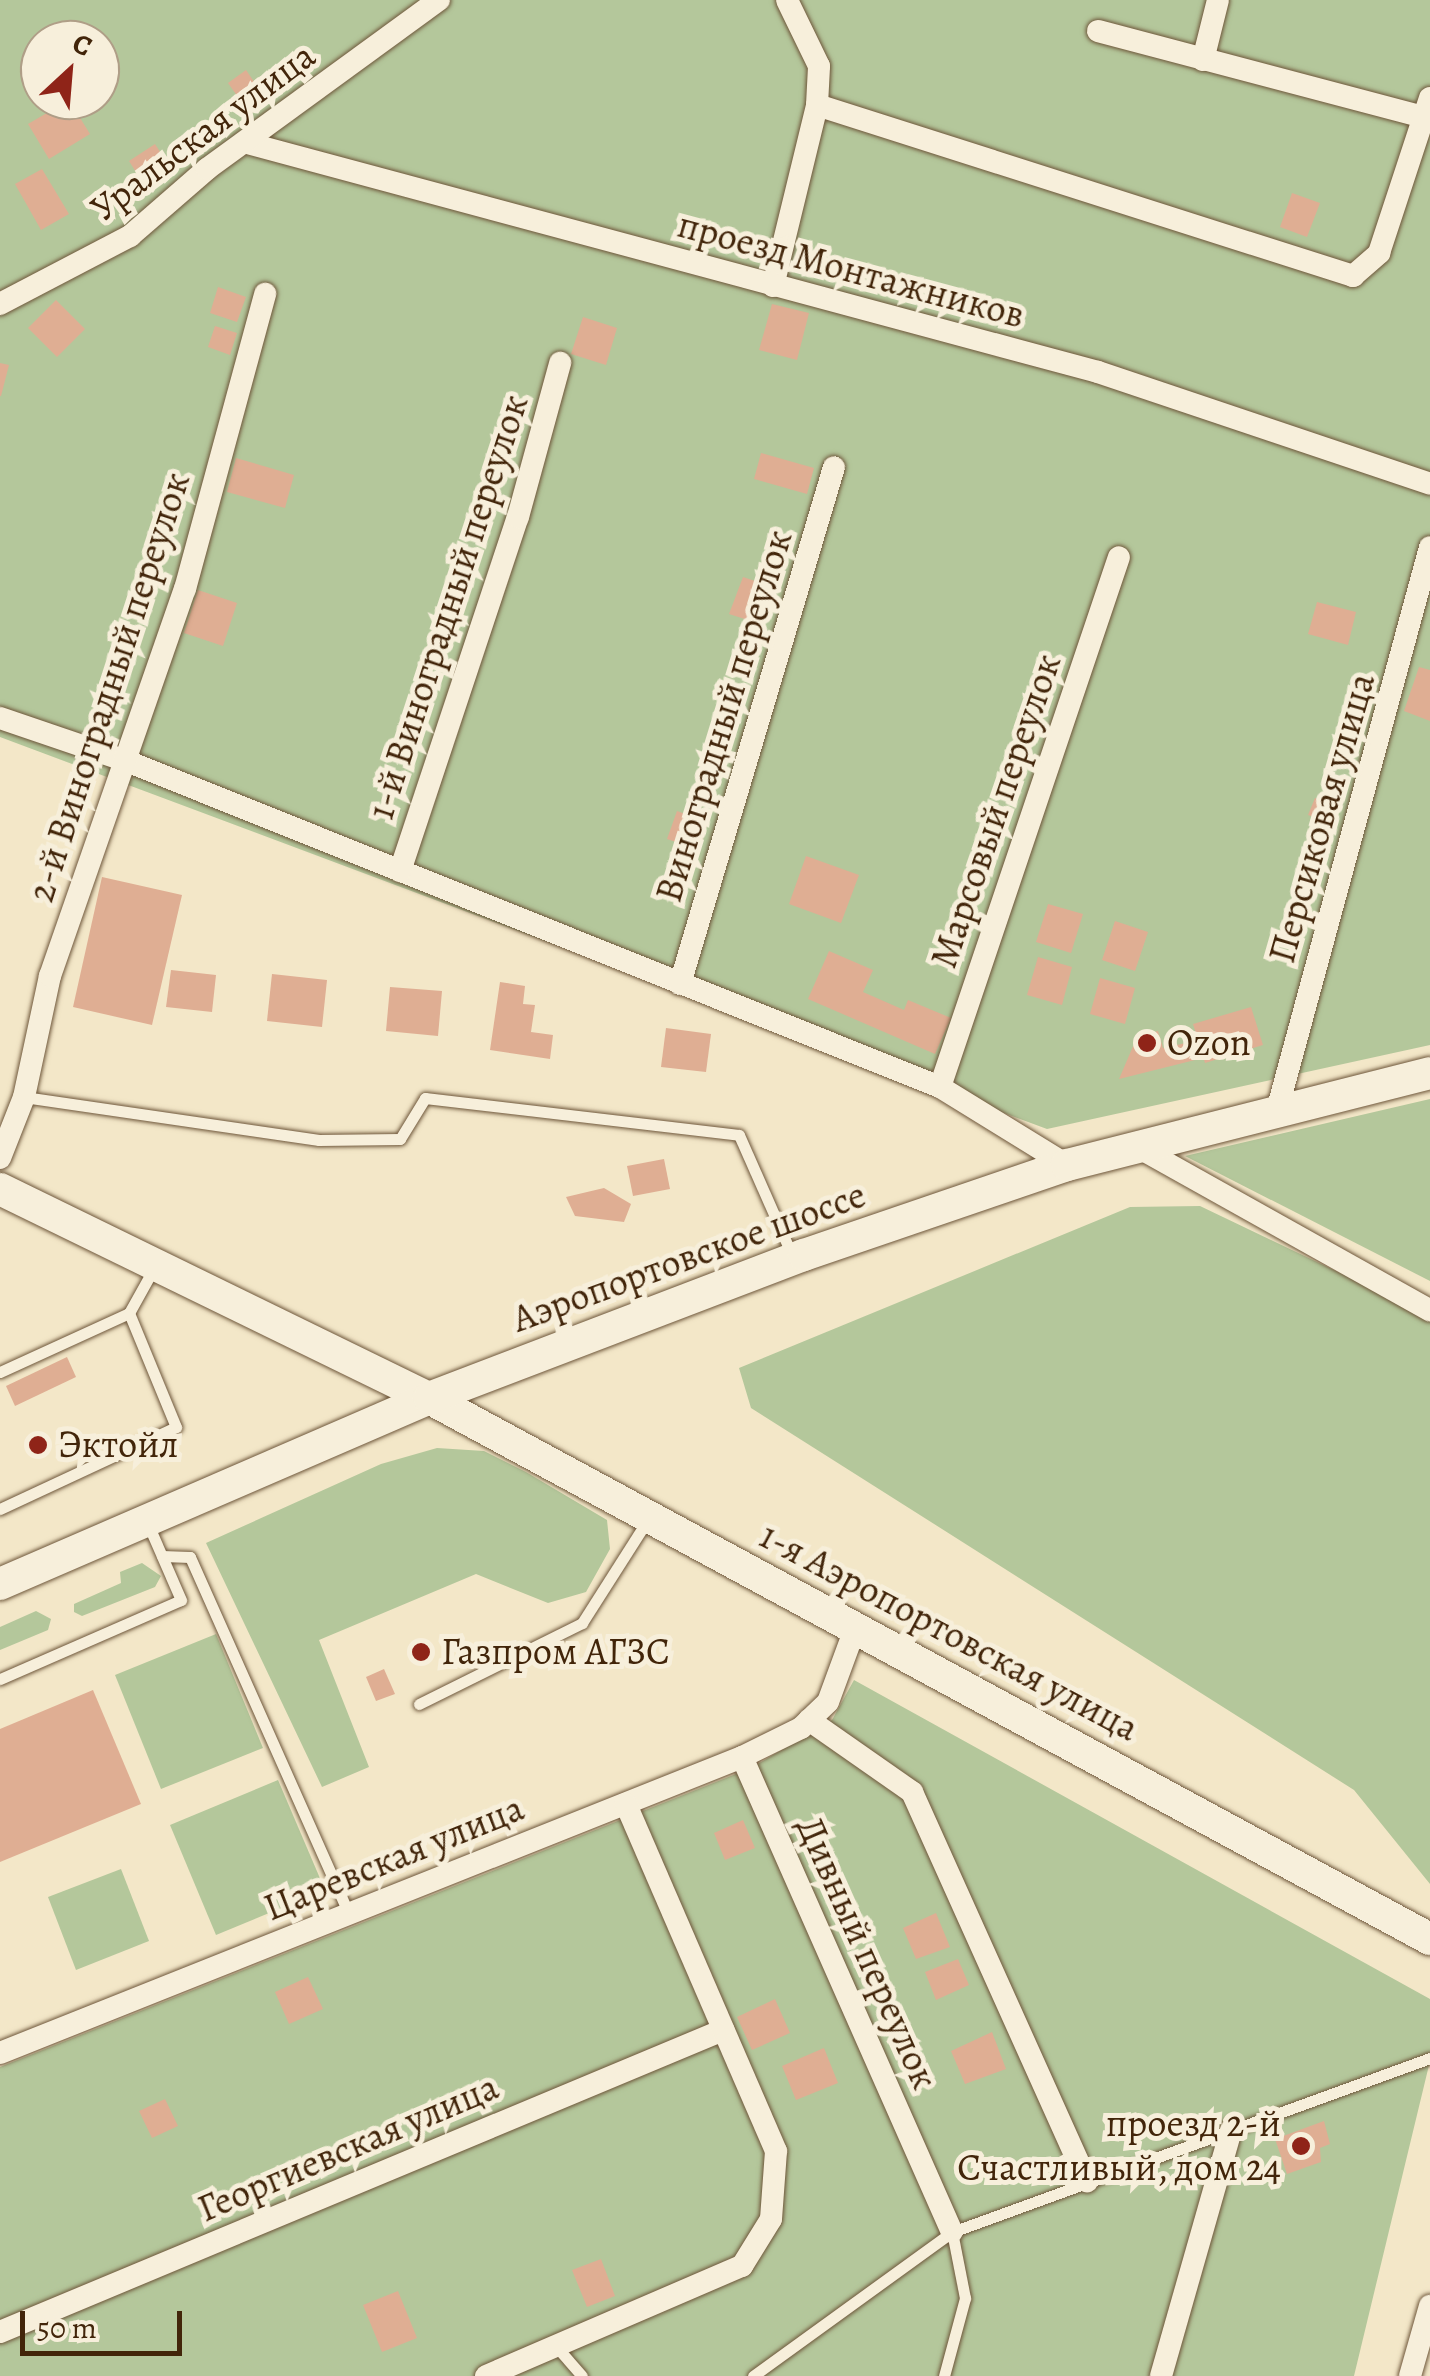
<!DOCTYPE html>
<html>
<head>
<meta charset="utf-8">
<style>
  body { margin:0 }
  #map { position:relative; width:1430px; height:2376px; overflow:hidden; background:#f3e7c8; font-family:Alegreya,serif }
  div>[style] { position:absolute }
  .green>* { inset:0; background:#b4c79b }
  .building>* { inset:0; background:#dfae93 }
  .roads { filter:drop-shadow(0 0 2px #6e563a) drop-shadow(0 0 2px #6e563a) }
  .lane>* { height:11px; margin:-5.5px; padding:0 5.5px; transform-origin:5.5px; border-radius:5.5px; background:#f7efdb }
  .street>* { height:22px; margin:-11px; padding:0 11px; transform-origin:11px; border-radius:11px; background:#f7efdb }
  .secondary>* { height:32px; margin:-16px; padding:0 16px; transform-origin:16px; border-radius:16px; background:#f7efdb }
  .dots>* { width:28px; height:28px; translate:-50% -50%; box-sizing:border-box; border:5px solid #f7efdb; border-radius:50% }
  span { translate:-50% -50%; white-space:nowrap; text-align:center; line-height:1.15; -webkit-text-stroke:10px #f7efdb; paint-order:stroke }
  .street-label { font-size:38px; color:#42250a }
  .poi-label { font-size:38px; color:#42250a }
  .left { translate:0 -50%; text-align:left }
  .right { translate:-100% -50%; text-align:right }
  .north { position:absolute; left:20px; top:20px; width:100px; height:100px; box-sizing:border-box; background:#f7efdb; border:2px solid #af9e87; border-radius:50%; rotate:26deg; font-size:28px; font-weight:700; line-height:40px; text-align:center; color:#42250a }
  .north::after { content:''; display:block; margin:auto; width:35px; height:45px; background:#8f2418; clip-path:polygon(50% 0,100% 100%,50% 72%,0 100%) }
  .scale { position:absolute; left:20px; top:2311px; width:162px; height:45px; box-sizing:border-box; border:5px solid #42250a; border-top:0; padding-left:12px; font-size:30px; line-height:35px; white-space:nowrap; color:#42250a; -webkit-text-stroke:8px #f7efdb; paint-order:stroke }
</style>
</head>
<body>
<div id="map">
  <div class="green">
    <i style="clip-path:polygon(evenodd,0 0,1430px 0,1430px 1045px,1047px 1129px,0 737px,0 0,40px 40px,100px 40px,100px 100px,40px 100px,40px 40px)"></i>
    <i style="clip-path:polygon(1430px 1099px,1430px 1281px,1185px 1156px)"></i>
    <i style="clip-path:polygon(1200px 1206px,1430px 1316px,1430px 1884px,1354px 1790px,751px 1408px,739px 1368px,1130px 1207px)"></i>
    <i style="clip-path:polygon(437px 1448px,484px 1451px,526px 1472px,607px 1520px,610px 1549px,586px 1592px,548px 1603px,476px 1574px,319px 1640px,369px 1767px,322px 1787px,206px 1543px,381px 1464px)"></i>
    <i style="clip-path:polygon(142px 1563px,161px 1576px,155px 1587px,82px 1616px,74px 1612px,74px 1604px,121px 1583px,120px 1572px)"></i>
    <i style="clip-path:polygon(36px 1611px,51px 1619px,48px 1630px,0 1650px,0 1627px)"></i>
    <i style="clip-path:polygon(216px 1634px,263px 1748px,161px 1789px,115px 1675px)"></i>
    <i style="clip-path:polygon(854px 1680px,1430px 1999px,1430px 2061px,1354px 2376px,0 2376px,0 2067px,751px 1768px,832px 1720px)"></i>
    <i style="clip-path:polygon(278px 1780px,325px 1890px,216px 1935px,170px 1825px)"></i>
    <i style="clip-path:polygon(121px 1869px,149px 1941px,76px 1970px,48px 1897px)"></i>
  </div>
  <div class="building">
    <i style="clip-path:polygon(246px 70px,268px 102px,250px 114px,228px 83px)"></i>
    <i style="clip-path:polygon(69px 100px,90px 134px,49px 159px,28px 124px)"></i>
    <i style="clip-path:polygon(155px 144px,174px 173px,147px 190px,129px 161px)"></i>
    <i style="clip-path:polygon(42px 169px,69px 214px,41px 230px,15px 184px)"></i>
    <i style="clip-path:polygon(1292px 193px,1320px 203px,1307px 237px,1280px 227px)"></i>
    <i style="clip-path:polygon(218px 287px,246px 297px,237px 322px,210px 313px)"></i>
    <i style="clip-path:polygon(56px 300px,85px 329px,57px 357px,28px 328px)"></i>
    <i style="clip-path:polygon(772px 304px,809px 313px,797px 360px,759px 350px)"></i>
    <i style="clip-path:polygon(583px 317px,617px 328px,606px 365px,571px 354px)"></i>
    <i style="clip-path:polygon(215px 326px,237px 333px,230px 355px,208px 347px)"></i>
    <i style="clip-path:polygon(0 363px,9px 365px,1px 396px,0 396px)"></i>
    <i style="clip-path:polygon(761px 453px,814px 468px,807px 494px,754px 479px)"></i>
    <i style="clip-path:polygon(236px 458px,294px 475px,285px 508px,227px 492px)"></i>
    <i style="clip-path:polygon(743px 577px,767px 585px,754px 622px,729px 614px)"></i>
    <i style="clip-path:polygon(198px 590px,237px 603px,223px 646px,184px 633px)"></i>
    <i style="clip-path:polygon(1317px 602px,1356px 612px,1348px 645px,1308px 634px)"></i>
    <i style="clip-path:polygon(1419px 667px,1430px 670px,1430px 721px,1404px 711px)"></i>
    <i style="clip-path:polygon(1315px 798px,1338px 807px,1332px 824px,1308px 815px)"></i>
    <i style="clip-path:polygon(677px 811px,708px 822px,699px 850px,667px 839px)"></i>
    <i style="clip-path:polygon(806px 856px,859px 875px,841px 923px,789px 904px)"></i>
    <i style="clip-path:polygon(102px 877px,182px 895px,152px 1025px,73px 1007px)"></i>
    <i style="clip-path:polygon(1048px 904px,1083px 914px,1071px 953px,1036px 942px)"></i>
    <i style="clip-path:polygon(1115px 921px,1148px 932px,1135px 971px,1102px 960px)"></i>
    <i style="clip-path:polygon(829px 951px,873px 970px,863px 992px,904px 1010px,908px 1000px,951px 1018px,935px 1054px,808px 999px)"></i>
    <i style="clip-path:polygon(1038px 957px,1072px 967px,1062px 1005px,1027px 995px)"></i>
    <i style="clip-path:polygon(171px 970px,216px 975px,212px 1012px,166px 1007px)"></i>
    <i style="clip-path:polygon(272px 974px,327px 980px,322px 1027px,267px 1021px)"></i>
    <i style="clip-path:polygon(1100px 978px,1135px 988px,1125px 1024px,1090px 1014px)"></i>
    <i style="clip-path:polygon(500px 982px,525px 986px,523px 1004px,535px 1005px,531px 1032px,553px 1035px,550px 1059px,490px 1050px)"></i>
    <i style="clip-path:polygon(390px 987px,442px 991px,438px 1036px,386px 1031px)"></i>
    <i style="clip-path:polygon(1251px 1007px,1263px 1045px,1205px 1063px,1193px 1024px)"></i>
    <i style="clip-path:polygon(666px 1028px,711px 1034px,706px 1072px,661px 1067px)"></i>
    <i style="clip-path:polygon(1158px 1031px,1163px 1048px,1190px 1042px,1195px 1060px,1119px 1079px,1137px 1037px)"></i>
    <i style="clip-path:polygon(664px 1159px,670px 1189px,633px 1196px,627px 1166px)"></i>
    <i style="clip-path:polygon(604px 1188px,631px 1204px,624px 1222px,575px 1216px,566px 1197px)"></i>
    <i style="clip-path:polygon(67px 1357px,76px 1377px,15px 1406px,6px 1386px)"></i>
    <i style="clip-path:polygon(384px 1669px,395px 1694px,376px 1701px,366px 1677px)"></i>
    <i style="clip-path:polygon(93px 1690px,141px 1804px,0 1862px,0 1729px)"></i>
    <i style="clip-path:polygon(743px 1820px,755px 1848px,725px 1860px,714px 1833px)"></i>
    <i style="clip-path:polygon(936px 1913px,950px 1947px,916px 1959px,903px 1928px)"></i>
    <i style="clip-path:polygon(958px 1959px,969px 1985px,936px 2000px,925px 1972px)"></i>
    <i style="clip-path:polygon(308px 1977px,323px 2009px,289px 2024px,275px 1992px)"></i>
    <i style="clip-path:polygon(775px 1999px,790px 2033px,752px 2050px,737px 2017px)"></i>
    <i style="clip-path:polygon(992px 2032px,1006px 2069px,965px 2084px,951px 2051px)"></i>
    <i style="clip-path:polygon(824px 2048px,838px 2083px,796px 2100px,782px 2066px)"></i>
    <i style="clip-path:polygon(165px 2099px,178px 2126px,152px 2138px,139px 2111px)"></i>
    <i style="clip-path:polygon(1324px 2121px,1330px 2144px,1320px 2148px,1321px 2162px,1287px 2174px,1275px 2139px)"></i>
    <i style="clip-path:polygon(601px 2259px,615px 2296px,587px 2307px,572px 2270px)"></i>
    <i style="clip-path:polygon(398px 2291px,417px 2338px,382px 2352px,363px 2305px)"></i>
  </div>
  <div class="roads">
    <div class="lane">
      <i style="left:24px;top:1097px;width:298px;rotate:8.3deg"></i>
      <i style="left:319px;top:1140px;width:81px;rotate:-0.7deg"></i>
      <i style="left:400px;top:1139px;width:48px;rotate:-58.6deg"></i>
      <i style="left:425px;top:1098px;width:316px;rotate:6.7deg"></i>
      <i style="left:739px;top:1135px;width:131px;rotate:66.2deg"></i>
      <i style="left:0;top:1372px;width:142px;rotate:-24.6deg"></i>
      <i style="left:129px;top:1313px;width:51px;rotate:-60.9deg"></i>
      <i style="left:0;top:1509px;width:194px;rotate:-25deg"></i>
      <i style="left:176px;top:1427px;width:123px;rotate:-112.4deg"></i>
      <i style="left:162px;top:1556px;width:28px;rotate:2deg"></i>
      <i style="left:190px;top:1557px;width:391px;rotate:66deg"></i>
      <i style="left:0;top:1679px;width:197px;rotate:-23.6deg"></i>
      <i style="left:181px;top:1600px;width:83px;rotate:-113.5deg"></i>
      <i style="left:419px;top:1704px;width:182px;rotate:-26.4deg"></i>
      <i style="left:582px;top:1623px;width:121px;rotate:-57.5deg"></i>
      <i style="left:555px;top:2345px;width:41px;rotate:48.9deg"></i>
      <i style="left:753px;top:2376px;width:246px;rotate:-35.9deg"></i>
      <i style="left:952px;top:2232px;width:509px;rotate:-20deg"></i>
      <i style="left:944px;top:2376px;width:81px;rotate:-74.9deg"></i>
      <i style="left:965px;top:2298px;width:67px;rotate:-101.1deg"></i>
    </div>
    <div class="street">
      <i style="left:1098px;top:31px;width:343px;rotate:14.8deg"></i>
      <i style="left:1203px;top:60px;width:62px;rotate:-76deg"></i>
      <i style="left:817px;top:105px;width:563px;rotate:17.69deg"></i>
      <i style="left:1353px;top:276px;width:35px;rotate:-41deg"></i>
      <i style="left:1379px;top:253px;width:163px;rotate:-71.8deg"></i>
      <i style="left:247px;top:143px;width:881px;rotate:15.06deg"></i>
      <i style="left:1098px;top:372px;width:350px;rotate:18.6deg"></i>
      <i style="left:773px;top:286px;width:186px;rotate:-76.3deg"></i>
      <i style="left:817px;top:105px;width:39px;rotate:-87deg"></i>
      <i style="left:819px;top:66px;width:73px;rotate:-115.9deg"></i>
      <i style="left:0;top:304px;width:147px;rotate:-27.6deg"></i>
      <i style="left:130px;top:236px;width:102px;rotate:-41deg"></i>
      <i style="left:207px;top:169px;width:287px;rotate:-36.1deg"></i>
      <i style="left:0;top:718px;width:136px;rotate:18.8deg"></i>
      <i style="left:129px;top:762px;width:874px;rotate:21.84deg"></i>
      <i style="left:940px;top:1087px;width:149px;rotate:31.6deg"></i>
      <i style="left:400px;top:871px;width:373px;rotate:-71.6deg"></i>
      <i style="left:518px;top:517px;width:160px;rotate:-74.7deg"></i>
      <i style="left:680px;top:984px;width:539px;rotate:-73.41deg"></i>
      <i style="left:940px;top:1087px;width:559px;rotate:-71.34deg"></i>
      <i style="left:1278px;top:1107px;width:580px;rotate:-74.81deg"></i>
      <i style="left:1136px;top:1146px;width:337px;rotate:29.2deg"></i>
      <i style="left:0;top:1158px;width:66px;rotate:-68.5deg"></i>
      <i style="left:24px;top:1097px;width:124px;rotate:-77.9deg"></i>
      <i style="left:50px;top:976px;width:410px;rotate:-70.8deg"></i>
      <i style="left:185px;top:589px;width:306px;rotate:-74.8deg"></i>
      <i style="left:809px;top:1720px;width:126px;rotate:35deg"></i>
      <i style="left:912px;top:1792px;width:427px;rotate:65.8deg"></i>
      <i style="left:742px;top:1757px;width:519px;rotate:66.15deg"></i>
      <i style="left:0;top:2053px;width:799px;rotate:-21.75deg"></i>
      <i style="left:742px;top:1757px;width:66px;rotate:-26.2deg"></i>
      <i style="left:801px;top:1728px;width:37px;rotate:-44deg"></i>
      <i style="left:828px;top:1702px;width:81px;rotate:-69.8deg"></i>
      <i style="left:0;top:2332px;width:784px;rotate:-22.67deg"></i>
      <i style="left:486px;top:2376px;width:279px;rotate:-23.3deg"></i>
      <i style="left:742px;top:2266px;width:55px;rotate:-58.3deg"></i>
      <i style="left:771px;top:2219px;width:68px;rotate:-85.8deg"></i>
      <i style="left:776px;top:2151px;width:378px;rotate:-113.4deg"></i>
      <i style="left:1161px;top:2376px;width:256px;rotate:-74.1deg"></i>
      <i style="left:1410px;top:2376px;width:73px;rotate:-74.1deg"></i>
    </div>
    <div class="secondary">
      <i style="left:0;top:1189px;width:477px;rotate:26deg"></i>
      <i style="left:429px;top:1398px;width:1138px;rotate:28.39deg"></i>
      <i style="left:0;top:1584px;width:468px;rotate:-23.4deg"></i>
      <i style="left:429px;top:1398px;width:401px;rotate:-20.9deg"></i>
      <i style="left:804px;top:1255px;width:278px;rotate:-18.9deg"></i>
      <i style="left:1067px;top:1165px;width:374px;rotate:-14.2deg"></i>
    </div>
  </div>
  <div class="dots">
    <i style="left:1147px;top:1043px;background:#8f2418"></i>
    <i style="left:38px;top:1445px;background:#8f2418"></i>
    <i style="left:421px;top:1652px;background:#8f2418"></i>
    <i style="left:1301px;top:2146px;background:#8f2418"></i>
  </div>
  <div class="street-label">
    <span style="left:203px;top:132px;rotate:-37deg">Уральская улица</span>
    <span style="left:851px;top:270px;rotate:15deg">проезд Монтажников</span>
    <span style="left:448px;top:607px;rotate:-72deg">1-й Виноградный переулок</span>
    <span style="left:109px;top:687px;rotate:-72deg">2-й Виноградный переулок</span>
    <span style="left:724px;top:716px;rotate:-73deg">Виноградный переулок</span>
    <span style="left:996px;top:811px;rotate:-71deg">Марсовый переулок</span>
    <span style="left:1322px;top:818px;rotate:-74deg">Персиковая улица</span>
    <span style="left:689px;top:1257px;rotate:-20deg">Аэропортовское шоссе</span>
    <span style="left:949px;top:1632px;rotate:28deg">1-я Аэропортовская улица</span>
    <span style="left:394px;top:1858px;rotate:-22deg">Царевская улица</span>
    <span style="left:867px;top:1953px;rotate:66deg">Дивный переулок</span>
    <span style="left:348px;top:2148px;rotate:-23deg">Георгиевская улица</span>
  </div>
  <div class="poi-label">
    <span class="left" style="left:1167px;top:1043px">Ozon</span>
    <span class="left" style="left:58px;top:1445px">Эктойл</span>
    <span class="left" style="left:441px;top:1652px">Газпром АГЗС</span>
    <span class="right" style="left:1281px;top:2146px">проезд 2-й<br>Счастливый, дом 24</span>
  </div>
  <div class="north">С</div>
  <div class="scale">50 m</div>
</div>
</body>
</html>
